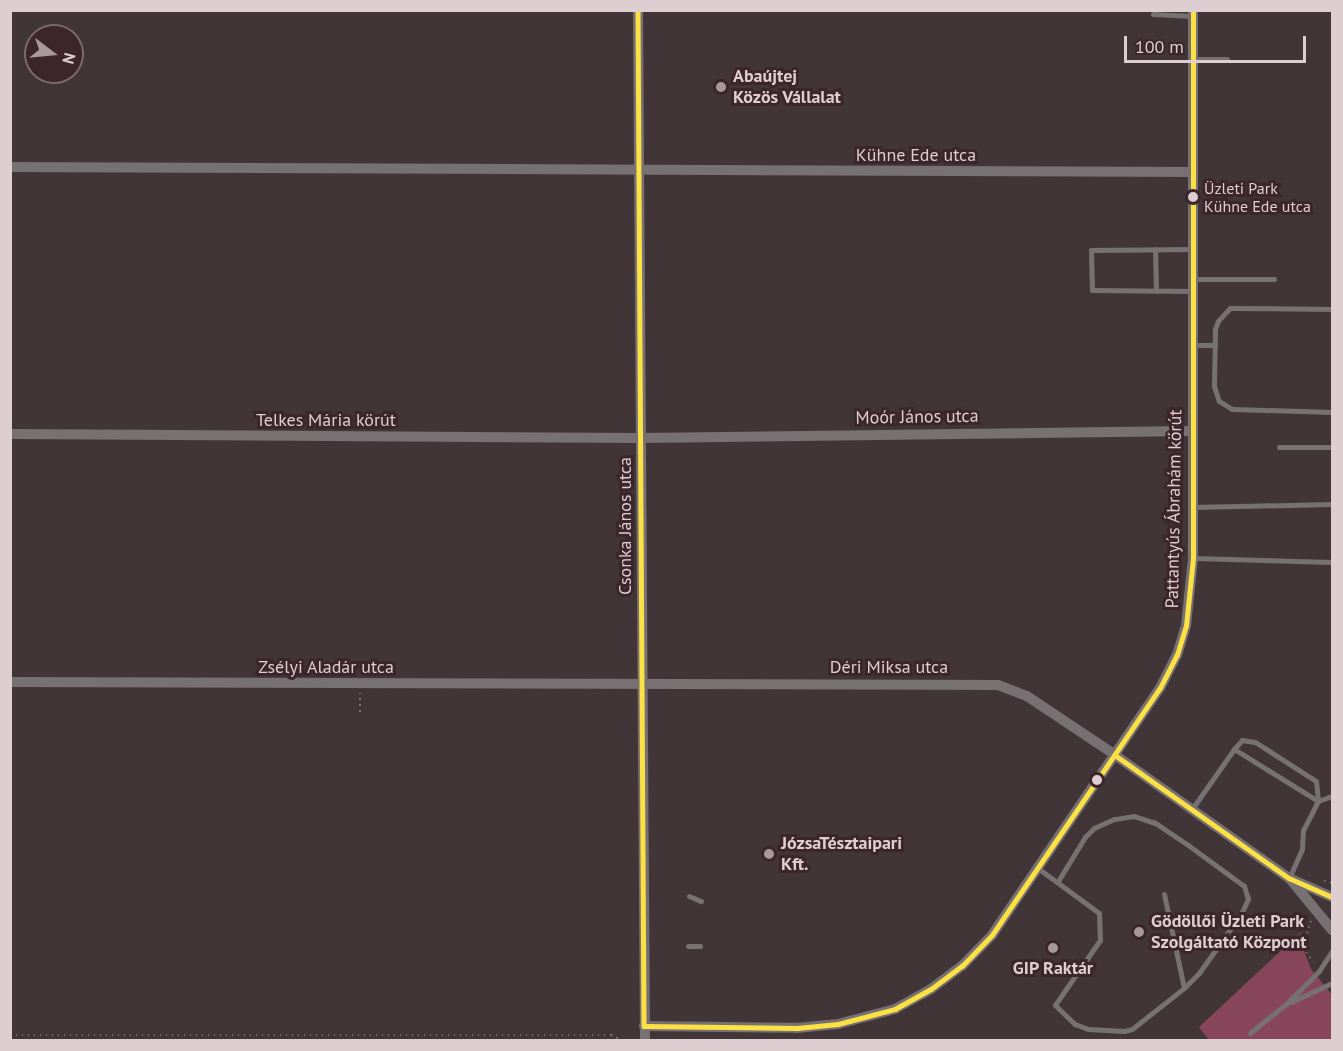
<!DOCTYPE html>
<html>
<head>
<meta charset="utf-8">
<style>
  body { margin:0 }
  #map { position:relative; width:1343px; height:1051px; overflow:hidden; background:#413538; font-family:"PT Sans",sans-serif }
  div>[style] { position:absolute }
  .forest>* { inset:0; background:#87465c }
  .path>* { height:2px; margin-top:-1px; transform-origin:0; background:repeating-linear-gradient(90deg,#797475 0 1.5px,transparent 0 6px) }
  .service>* { height:5px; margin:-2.5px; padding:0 2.5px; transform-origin:2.5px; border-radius:2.5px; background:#777173 }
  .minor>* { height:10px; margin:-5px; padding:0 5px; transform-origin:5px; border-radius:5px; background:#777173 }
  .bus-1>* { height:4.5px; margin:-2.25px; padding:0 2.25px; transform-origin:2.25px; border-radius:2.25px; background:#fbe143 }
  .dots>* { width:16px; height:16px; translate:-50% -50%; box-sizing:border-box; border:3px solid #3c262c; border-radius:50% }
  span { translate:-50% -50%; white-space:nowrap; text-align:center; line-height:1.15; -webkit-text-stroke:6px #3c262c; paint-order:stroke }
  .bus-label { font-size:16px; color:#ddced2 }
  .left { translate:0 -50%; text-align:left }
  .poi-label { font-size:18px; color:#ddced2; font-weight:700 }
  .street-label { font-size:18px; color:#ddced2 }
  .frame { position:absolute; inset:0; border:12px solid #ddced2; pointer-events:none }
  .north { position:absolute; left:24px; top:24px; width:60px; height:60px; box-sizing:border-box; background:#3c262c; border:2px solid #7c696e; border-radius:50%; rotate:106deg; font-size:16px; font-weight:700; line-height:24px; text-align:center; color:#ddced2 }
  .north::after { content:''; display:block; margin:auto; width:21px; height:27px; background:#a6989c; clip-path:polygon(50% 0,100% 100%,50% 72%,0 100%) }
  .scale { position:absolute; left:1124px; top:36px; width:182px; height:27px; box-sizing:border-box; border:3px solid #ddced2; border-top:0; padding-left:8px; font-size:18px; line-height:21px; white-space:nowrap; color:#ddced2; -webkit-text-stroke:4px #3c262c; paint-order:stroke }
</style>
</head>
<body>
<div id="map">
  <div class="forest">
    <i style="clip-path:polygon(1301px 932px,1302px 946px,1311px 969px,1332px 995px,1332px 1040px,1209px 1040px,1199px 1027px)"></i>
  </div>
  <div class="path">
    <i style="left:360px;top:712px;width:19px;rotate:-90deg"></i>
    <i style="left:1324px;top:881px;width:8px;rotate:14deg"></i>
    <i style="left:1311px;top:921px;width:21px;rotate:109deg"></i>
    <i style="left:1304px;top:941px;width:11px;rotate:80deg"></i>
    <i style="left:1306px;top:952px;width:12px;rotate:55deg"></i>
    <i style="left:10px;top:1035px;width:601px"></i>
    <i style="left:611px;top:1035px;width:12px;rotate:24deg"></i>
  </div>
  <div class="service">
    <i style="left:1153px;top:14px;width:40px;rotate:2.9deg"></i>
    <i style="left:1193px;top:59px;width:34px"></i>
    <i style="left:1155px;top:249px;width:42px;rotate:88.6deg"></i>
    <i style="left:1193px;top:249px;width:102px;rotate:179.4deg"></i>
    <i style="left:1091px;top:250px;width:40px;rotate:88.6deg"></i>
    <i style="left:1092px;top:290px;width:101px;rotate:0.6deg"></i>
    <i style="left:1193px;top:279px;width:81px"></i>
    <i style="left:1332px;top:309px;width:102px;rotate:-179.4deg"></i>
    <i style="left:1230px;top:308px;width:18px;rotate:133deg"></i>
    <i style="left:1218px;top:321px;width:9px;rotate:111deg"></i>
    <i style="left:1215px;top:329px;width:57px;rotate:91deg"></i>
    <i style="left:1214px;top:386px;width:16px;rotate:72deg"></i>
    <i style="left:1219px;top:401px;width:15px;rotate:32deg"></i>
    <i style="left:1232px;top:409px;width:100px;rotate:1.7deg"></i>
    <i style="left:1193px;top:345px;width:22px"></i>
    <i style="left:1279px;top:447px;width:53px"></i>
    <i style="left:1193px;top:507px;width:139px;rotate:-1.2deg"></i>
    <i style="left:1193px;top:558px;width:139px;rotate:1.6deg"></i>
    <i style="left:1234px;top:749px;width:12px;rotate:-48deg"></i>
    <i style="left:1242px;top:740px;width:13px;rotate:9deg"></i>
    <i style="left:1255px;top:742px;width:72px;rotate:32.6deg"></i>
    <i style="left:1316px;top:781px;width:20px;rotate:84deg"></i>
    <i style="left:1318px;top:801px;width:15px;rotate:-20deg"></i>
    <i style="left:1192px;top:809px;width:73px;rotate:-55deg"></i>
    <i style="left:1234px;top:749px;width:99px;rotate:31.8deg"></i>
    <i style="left:1318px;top:801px;width:33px;rotate:117deg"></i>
    <i style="left:1303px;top:830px;width:19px;rotate:93deg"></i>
    <i style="left:1302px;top:849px;width:32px;rotate:114deg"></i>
    <i style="left:1039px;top:869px;width:74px;rotate:36.3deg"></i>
    <i style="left:1099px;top:913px;width:27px;rotate:88deg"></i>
    <i style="left:1100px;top:940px;width:79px;rotate:124.7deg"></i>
    <i style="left:1055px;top:1005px;width:28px;rotate:44deg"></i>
    <i style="left:1075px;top:1024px;width:14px;rotate:21deg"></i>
    <i style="left:1088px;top:1029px;width:36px;rotate:3deg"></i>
    <i style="left:1124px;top:1031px;width:8px;rotate:-14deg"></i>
    <i style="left:1132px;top:1029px;width:66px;rotate:-38.3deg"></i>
    <i style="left:1184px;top:988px;width:21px;rotate:-45deg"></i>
    <i style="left:1199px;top:973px;width:72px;rotate:-54.6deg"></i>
    <i style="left:1241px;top:914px;width:17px;rotate:-65deg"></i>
    <i style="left:1248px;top:899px;width:14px;rotate:-107deg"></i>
    <i style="left:1244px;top:886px;width:69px;rotate:-143.8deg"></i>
    <i style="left:1188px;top:845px;width:40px;rotate:-146deg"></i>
    <i style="left:1155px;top:823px;width:22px;rotate:-162deg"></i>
    <i style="left:1134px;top:816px;width:20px;rotate:171deg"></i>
    <i style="left:1114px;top:819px;width:22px;rotate:156deg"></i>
    <i style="left:1094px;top:828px;width:13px;rotate:135deg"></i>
    <i style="left:1085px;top:837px;width:52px;rotate:121.5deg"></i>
    <i style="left:1164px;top:894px;width:96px;rotate:78deg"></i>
    <i style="left:689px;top:896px;width:13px;rotate:23deg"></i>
    <i style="left:688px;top:946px;width:12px"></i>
    <i style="left:1291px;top:1002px;width:45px;rotate:-24.9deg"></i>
    <i style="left:1250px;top:1033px;width:46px;rotate:-38.9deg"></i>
    <i style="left:1286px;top:1004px;width:47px;rotate:-45deg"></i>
    <i style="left:1319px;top:971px;width:24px;rotate:-57deg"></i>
  </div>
  <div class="minor">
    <i style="left:638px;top:10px;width:1030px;rotate:89.61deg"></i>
    <i style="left:10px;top:167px;width:1183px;rotate:0.24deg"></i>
    <i style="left:10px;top:434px;width:631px;rotate:0.36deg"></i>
    <i style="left:641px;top:438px;width:552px;rotate:-0.73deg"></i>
    <i style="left:10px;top:682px;width:988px;rotate:0.17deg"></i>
    <i style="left:998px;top:685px;width:31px;rotate:21deg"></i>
    <i style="left:1027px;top:696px;width:106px;rotate:33.8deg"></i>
    <i style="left:1115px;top:755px;width:213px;rotate:35.3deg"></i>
    <i style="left:1289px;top:878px;width:47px;rotate:23.8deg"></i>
    <i style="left:1291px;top:880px;width:65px;rotate:50.6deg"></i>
    <i style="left:644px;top:1026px;width:153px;rotate:0.7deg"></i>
    <i style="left:797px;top:1028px;width:41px;rotate:-5.6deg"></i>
    <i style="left:838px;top:1024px;width:59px;rotate:-14.7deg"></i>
    <i style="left:895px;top:1009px;width:41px;rotate:-29.1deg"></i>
    <i style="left:931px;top:989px;width:39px;rotate:-37deg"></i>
    <i style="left:962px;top:966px;width:43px;rotate:-45.9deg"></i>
    <i style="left:992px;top:935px;width:299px;rotate:-55.8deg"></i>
    <i style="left:1160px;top:688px;width:37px;rotate:-63deg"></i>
    <i style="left:1177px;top:655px;width:30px;rotate:-73deg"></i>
    <i style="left:1186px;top:626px;width:68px;rotate:-84.1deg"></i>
    <i style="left:1193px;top:558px;width:548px;rotate:-90deg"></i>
  </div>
  <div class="bus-1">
    <i style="left:638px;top:10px;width:1016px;rotate:89.66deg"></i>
    <i style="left:1115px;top:755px;width:213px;rotate:35.3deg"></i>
    <i style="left:1289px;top:878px;width:47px;rotate:23.8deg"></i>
    <i style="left:644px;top:1026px;width:153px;rotate:0.7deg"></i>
    <i style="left:797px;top:1028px;width:41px;rotate:-5.6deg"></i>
    <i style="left:838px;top:1024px;width:59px;rotate:-14.7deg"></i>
    <i style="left:895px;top:1009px;width:41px;rotate:-29.1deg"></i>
    <i style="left:931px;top:989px;width:39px;rotate:-37deg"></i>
    <i style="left:962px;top:966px;width:43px;rotate:-45.9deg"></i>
    <i style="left:992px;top:935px;width:299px;rotate:-55.8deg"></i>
    <i style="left:1160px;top:688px;width:37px;rotate:-63deg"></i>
    <i style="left:1177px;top:655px;width:30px;rotate:-73deg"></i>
    <i style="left:1186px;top:626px;width:68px;rotate:-84.1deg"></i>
    <i style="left:1193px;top:558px;width:548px;rotate:-90deg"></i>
  </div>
  <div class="dots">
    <i style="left:721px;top:87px;background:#a6989c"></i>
    <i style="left:1193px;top:197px;background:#ddced2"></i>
    <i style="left:1097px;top:780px;background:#ddced2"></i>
    <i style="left:769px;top:854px;background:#a6989c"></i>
    <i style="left:1139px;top:932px;background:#a6989c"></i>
    <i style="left:1053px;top:948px;background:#a6989c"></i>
  </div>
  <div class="bus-label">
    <span class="left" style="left:1204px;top:197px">Üzleti Park<br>Kühne Ede utca</span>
  </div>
  <div class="poi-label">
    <span class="left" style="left:733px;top:87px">Abaújtej<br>Közös Vállalat</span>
    <span class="left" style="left:781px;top:854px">JózsaTésztaipari<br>Kft.</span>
    <span class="left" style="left:1151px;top:932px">Gödöllői Üzleti Park<br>Szolgáltató Központ</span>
    <span style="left:1053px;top:968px">GIP Raktár</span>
  </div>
  <div class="street-label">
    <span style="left:916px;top:155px">Kühne Ede utca</span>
    <span style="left:917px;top:417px;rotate:-1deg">Moór János utca</span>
    <span style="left:326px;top:420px">Telkes Mária körút</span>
    <span style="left:1174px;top:509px;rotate:-89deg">Pattantyús Ábrahám körút</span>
    <span style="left:625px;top:526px;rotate:-90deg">Csonka János utca</span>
    <span style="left:326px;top:667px">Zsélyi Aladár utca</span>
    <span style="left:889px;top:667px">Déri Miksa utca</span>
  </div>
  <div class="frame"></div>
  <div class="north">N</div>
  <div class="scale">100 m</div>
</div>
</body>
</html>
